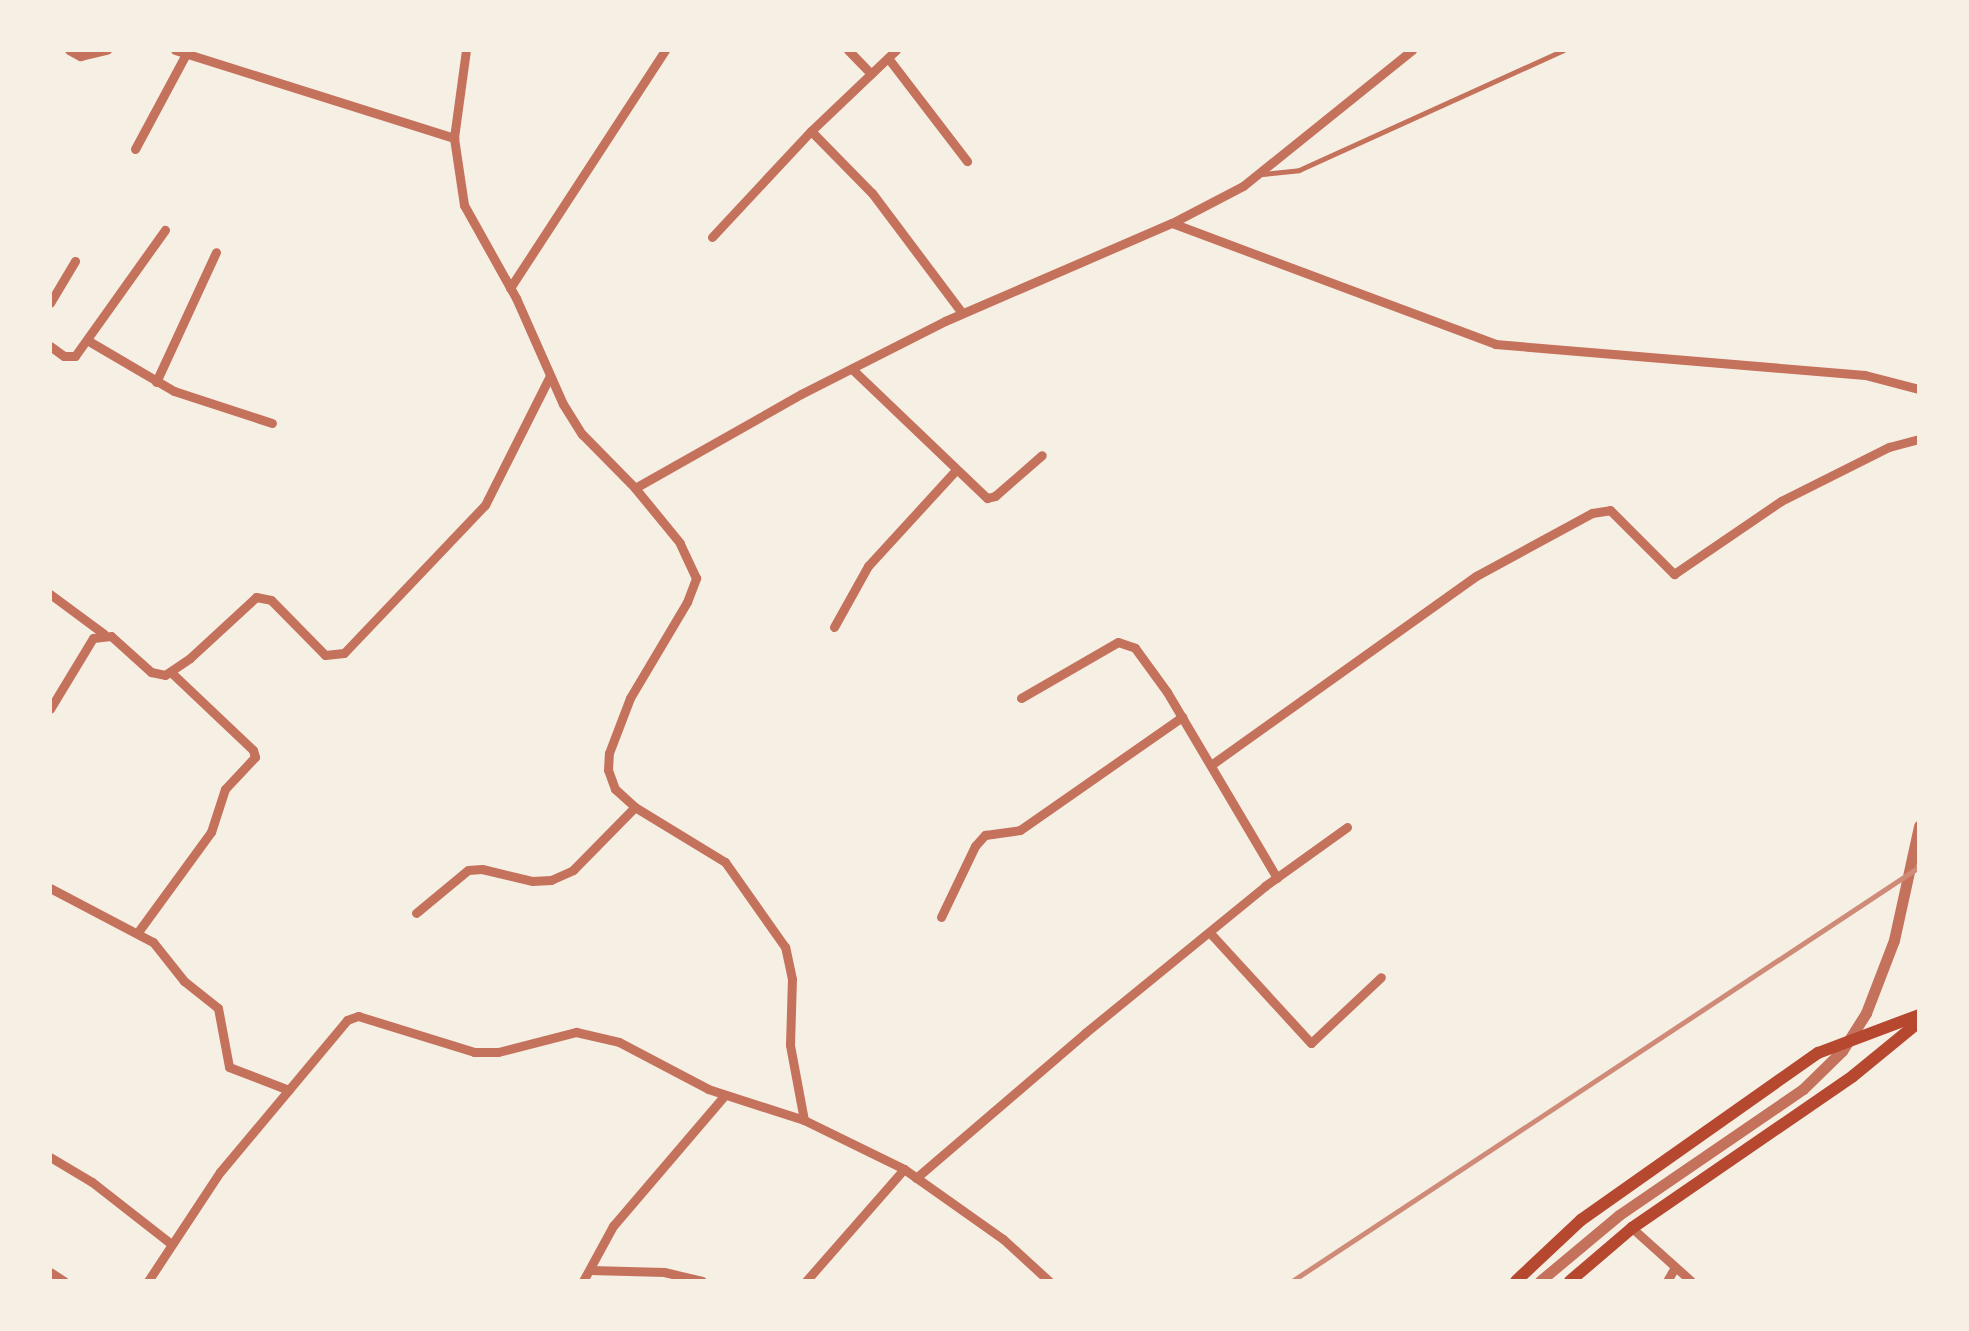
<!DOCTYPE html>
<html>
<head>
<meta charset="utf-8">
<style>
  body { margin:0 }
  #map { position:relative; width:1969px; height:1331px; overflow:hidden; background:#f6efe4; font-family:Inter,sans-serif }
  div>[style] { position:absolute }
  .service>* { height:5px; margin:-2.5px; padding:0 2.5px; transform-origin:2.5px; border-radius:2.5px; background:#c5725c }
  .minor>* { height:9px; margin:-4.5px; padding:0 4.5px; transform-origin:4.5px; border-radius:4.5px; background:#c5725c }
  .tertiary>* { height:11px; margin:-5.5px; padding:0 5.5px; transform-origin:5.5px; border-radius:5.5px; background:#c5725c }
  .secondary>* { height:12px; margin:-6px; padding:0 6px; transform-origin:6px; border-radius:6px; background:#b5482f }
  .rail>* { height:5px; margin:-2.5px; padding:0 2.5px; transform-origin:2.5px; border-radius:2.5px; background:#cf8b77 }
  span { translate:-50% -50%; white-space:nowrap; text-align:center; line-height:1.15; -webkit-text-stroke:10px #f6efe4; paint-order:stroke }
  .frame { position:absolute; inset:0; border:52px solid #f6efe4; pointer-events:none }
</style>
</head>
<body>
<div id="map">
  <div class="service">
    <i style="left:1263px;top:174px;width:36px;rotate:-6deg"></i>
    <i style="left:1299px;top:170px;width:290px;rotate:-24.4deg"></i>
  </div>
  <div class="minor">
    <i style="left:69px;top:50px;width:13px;rotate:29deg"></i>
    <i style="left:80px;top:56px;width:28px;rotate:-13deg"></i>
    <i style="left:175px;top:50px;width:293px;rotate:17.5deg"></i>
    <i style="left:466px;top:50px;width:89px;rotate:97.8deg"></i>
    <i style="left:454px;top:138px;width:68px;rotate:81.5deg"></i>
    <i style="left:464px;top:205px;width:107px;rotate:60.8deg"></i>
    <i style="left:516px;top:298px;width:116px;rotate:66.1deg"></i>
    <i style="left:563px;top:404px;width:36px;rotate:58deg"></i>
    <i style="left:582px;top:434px;width:76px;rotate:45.5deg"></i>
    <i style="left:848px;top:50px;width:33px;rotate:46deg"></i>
    <i style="left:896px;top:50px;width:117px;rotate:136.4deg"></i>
    <i style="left:811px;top:131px;width:87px;rotate:45.5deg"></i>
    <i style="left:872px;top:193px;width:150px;rotate:53.1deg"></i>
    <i style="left:888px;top:58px;width:130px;rotate:52.5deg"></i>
    <i style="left:135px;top:149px;width:110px;rotate:-61.8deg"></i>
    <i style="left:1172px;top:223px;width:345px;rotate:20.5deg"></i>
    <i style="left:1495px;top:344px;width:371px;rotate:4.8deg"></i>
    <i style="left:1865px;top:375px;width:56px;rotate:14.5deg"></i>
    <i style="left:712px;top:237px;width:145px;rotate:-47deg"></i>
    <i style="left:510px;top:288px;width:284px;rotate:-56.9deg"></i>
    <i style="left:50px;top:303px;width:49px;rotate:-59.2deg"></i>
    <i style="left:87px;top:340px;width:101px;rotate:30.4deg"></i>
    <i style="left:174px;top:391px;width:103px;rotate:18.1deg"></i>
    <i style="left:50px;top:346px;width:17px;rotate:36deg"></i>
    <i style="left:64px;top:356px;width:11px"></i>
    <i style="left:75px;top:356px;width:155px;rotate:-54.5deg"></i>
    <i style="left:852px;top:369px;width:187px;rotate:43.7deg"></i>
    <i style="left:987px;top:498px;width:8px;rotate:-14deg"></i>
    <i style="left:995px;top:496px;width:62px;rotate:-41.1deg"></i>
    <i style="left:156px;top:382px;width:143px;rotate:-65.2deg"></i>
    <i style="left:50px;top:594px;width:67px;rotate:36.5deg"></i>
    <i style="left:834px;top:627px;width:70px;rotate:-60.9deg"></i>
    <i style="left:868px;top:566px;width:130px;rotate:-47.5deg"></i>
    <i style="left:1021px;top:698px;width:112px;rotate:-30deg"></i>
    <i style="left:1118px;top:642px;width:18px;rotate:19deg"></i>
    <i style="left:1135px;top:648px;width:54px;rotate:54deg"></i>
    <i style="left:1167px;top:692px;width:216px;rotate:59.4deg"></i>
    <i style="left:50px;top:709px;width:83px;rotate:-58.8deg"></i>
    <i style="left:93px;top:638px;width:18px;rotate:-6deg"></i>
    <i style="left:111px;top:636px;width:54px;rotate:42deg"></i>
    <i style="left:151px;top:672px;width:14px;rotate:12deg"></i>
    <i style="left:165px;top:675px;width:30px;rotate:-34deg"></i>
    <i style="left:190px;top:658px;width:90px;rotate:-42.7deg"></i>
    <i style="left:256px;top:597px;width:15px;rotate:11deg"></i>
    <i style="left:271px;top:600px;width:77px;rotate:45.5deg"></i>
    <i style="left:325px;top:655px;width:19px;rotate:-6deg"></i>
    <i style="left:344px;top:653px;width:204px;rotate:-46.4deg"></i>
    <i style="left:485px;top:505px;width:144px;rotate:-63.3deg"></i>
    <i style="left:1211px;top:765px;width:325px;rotate:-35.5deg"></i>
    <i style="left:1476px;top:576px;width:132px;rotate:-28.5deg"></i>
    <i style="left:1592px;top:513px;width:18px;rotate:-9deg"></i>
    <i style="left:1610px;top:510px;width:91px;rotate:45deg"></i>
    <i style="left:1674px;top:574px;width:130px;rotate:-34.3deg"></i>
    <i style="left:1781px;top:501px;width:121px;rotate:-26.6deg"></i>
    <i style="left:1889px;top:447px;width:31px;rotate:-15deg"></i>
    <i style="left:50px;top:888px;width:116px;rotate:27.7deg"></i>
    <i style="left:153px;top:942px;width:50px;rotate:51.5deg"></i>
    <i style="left:184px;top:981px;width:43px;rotate:38.5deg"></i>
    <i style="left:218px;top:1008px;width:60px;rotate:79.4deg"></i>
    <i style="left:229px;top:1067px;width:64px;rotate:21deg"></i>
    <i style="left:416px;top:913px;width:67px;rotate:-39.6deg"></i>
    <i style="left:468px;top:870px;width:14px;rotate:-4deg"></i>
    <i style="left:482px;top:869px;width:51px;rotate:13.5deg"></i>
    <i style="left:532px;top:881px;width:19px;rotate:-3deg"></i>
    <i style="left:551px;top:880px;width:24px;rotate:-24deg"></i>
    <i style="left:573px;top:870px;width:88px;rotate:-45.5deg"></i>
    <i style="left:941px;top:917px;width:79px;rotate:-64.4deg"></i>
    <i style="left:975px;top:846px;width:15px;rotate:-48deg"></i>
    <i style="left:985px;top:835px;width:35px;rotate:-8deg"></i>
    <i style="left:1020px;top:830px;width:198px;rotate:-34.9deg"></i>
    <i style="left:138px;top:932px;width:124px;rotate:-53.9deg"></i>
    <i style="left:211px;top:832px;width:45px;rotate:-72deg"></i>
    <i style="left:225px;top:789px;width:44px;rotate:-46.8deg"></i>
    <i style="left:255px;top:757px;width:7px;rotate:-106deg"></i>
    <i style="left:253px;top:750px;width:112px;rotate:-136.5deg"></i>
    <i style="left:1211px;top:934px;width:148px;rotate:47.5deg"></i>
    <i style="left:1311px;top:1043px;width:96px;rotate:-43.3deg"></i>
    <i style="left:804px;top:1120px;width:76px;rotate:-100.6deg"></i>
    <i style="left:790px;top:1045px;width:66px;rotate:-88.3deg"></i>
    <i style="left:792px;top:979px;width:33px;rotate:-102deg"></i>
    <i style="left:785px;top:947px;width:104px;rotate:-125.2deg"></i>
    <i style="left:725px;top:862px;width:105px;rotate:-148.6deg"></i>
    <i style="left:635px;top:807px;width:27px;rotate:-138deg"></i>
    <i style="left:615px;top:789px;width:20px;rotate:-110deg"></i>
    <i style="left:608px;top:770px;width:17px;rotate:-87deg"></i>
    <i style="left:609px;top:753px;width:59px;rotate:-69.1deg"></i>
    <i style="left:630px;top:698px;width:112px;rotate:-59.3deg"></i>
    <i style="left:687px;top:602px;width:26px;rotate:-69deg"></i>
    <i style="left:696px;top:578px;width:38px;rotate:-115deg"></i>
    <i style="left:680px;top:543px;width:71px;rotate:-129.3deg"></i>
    <i style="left:635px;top:488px;width:191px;rotate:-29.5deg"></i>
    <i style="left:801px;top:394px;width:161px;rotate:-26.9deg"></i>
    <i style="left:945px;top:321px;width:247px;rotate:-23.4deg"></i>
    <i style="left:1172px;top:223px;width:80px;rotate:-27.5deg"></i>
    <i style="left:1243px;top:186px;width:217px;rotate:-38.8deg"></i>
    <i style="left:50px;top:1157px;width:49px;rotate:30.8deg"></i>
    <i style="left:92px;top:1182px;width:99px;rotate:38deg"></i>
    <i style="left:916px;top:1178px;width:223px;rotate:-40.6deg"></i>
    <i style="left:1085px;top:1033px;width:232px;rotate:-39.2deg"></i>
    <i style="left:1265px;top:886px;width:101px;rotate:-35.7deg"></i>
    <i style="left:1632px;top:1228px;width:79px;rotate:41.9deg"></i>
    <i style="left:590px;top:1270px;width:74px;rotate:1.5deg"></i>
    <i style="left:664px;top:1272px;width:39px;rotate:13deg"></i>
    <i style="left:50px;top:1272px;width:17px;rotate:33deg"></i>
    <i style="left:148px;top:1281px;width:131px;rotate:-56.6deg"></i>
    <i style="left:220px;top:1172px;width:198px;rotate:-50.1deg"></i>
    <i style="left:347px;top:1020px;width:12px;rotate:-20deg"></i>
    <i style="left:358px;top:1016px;width:121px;rotate:17.2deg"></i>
    <i style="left:474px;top:1052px;width:24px"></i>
    <i style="left:498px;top:1052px;width:81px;rotate:-14.4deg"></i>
    <i style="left:576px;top:1032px;width:44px;rotate:13.1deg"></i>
    <i style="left:619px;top:1042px;width:101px;rotate:27.8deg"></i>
    <i style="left:708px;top:1089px;width:101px;rotate:17.9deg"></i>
    <i style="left:804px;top:1120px;width:111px;rotate:26.1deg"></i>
    <i style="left:904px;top:1169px;width:121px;rotate:35.3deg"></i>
    <i style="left:1003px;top:1239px;width:62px;rotate:42.4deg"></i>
    <i style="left:583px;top:1281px;width:63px;rotate:-61.4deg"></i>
    <i style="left:613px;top:1226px;width:172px;rotate:-49.5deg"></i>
    <i style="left:806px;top:1281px;width:149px;rotate:-48.8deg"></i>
    <i style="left:1667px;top:1281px;width:16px;rotate:-60deg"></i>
  </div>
  <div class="tertiary">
    <i style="left:1540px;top:1281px;width:103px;rotate:-39.9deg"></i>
    <i style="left:1619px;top:1215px;width:223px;rotate:-34.4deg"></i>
    <i style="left:1803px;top:1089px;width:54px;rotate:-44.3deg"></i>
    <i style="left:1842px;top:1051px;width:45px;rotate:-57.7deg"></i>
    <i style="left:1866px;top:1013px;width:78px;rotate:-69deg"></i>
    <i style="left:1894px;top:940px;width:117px;rotate:-77.6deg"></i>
  </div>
  <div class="secondary">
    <i style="left:1516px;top:1281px;width:89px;rotate:-43.2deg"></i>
    <i style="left:1581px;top:1220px;width:290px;rotate:-35.2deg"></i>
    <i style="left:1818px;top:1053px;width:108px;rotate:-20.6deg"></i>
    <i style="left:1570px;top:1281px;width:82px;rotate:-40.5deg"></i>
    <i style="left:1632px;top:1228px;width:268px;rotate:-34.5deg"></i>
    <i style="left:1853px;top:1076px;width:85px;rotate:-39.3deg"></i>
  </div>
  <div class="rail">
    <i style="left:1292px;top:1281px;width:751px;rotate:-33.44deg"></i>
  </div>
  <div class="frame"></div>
</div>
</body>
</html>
